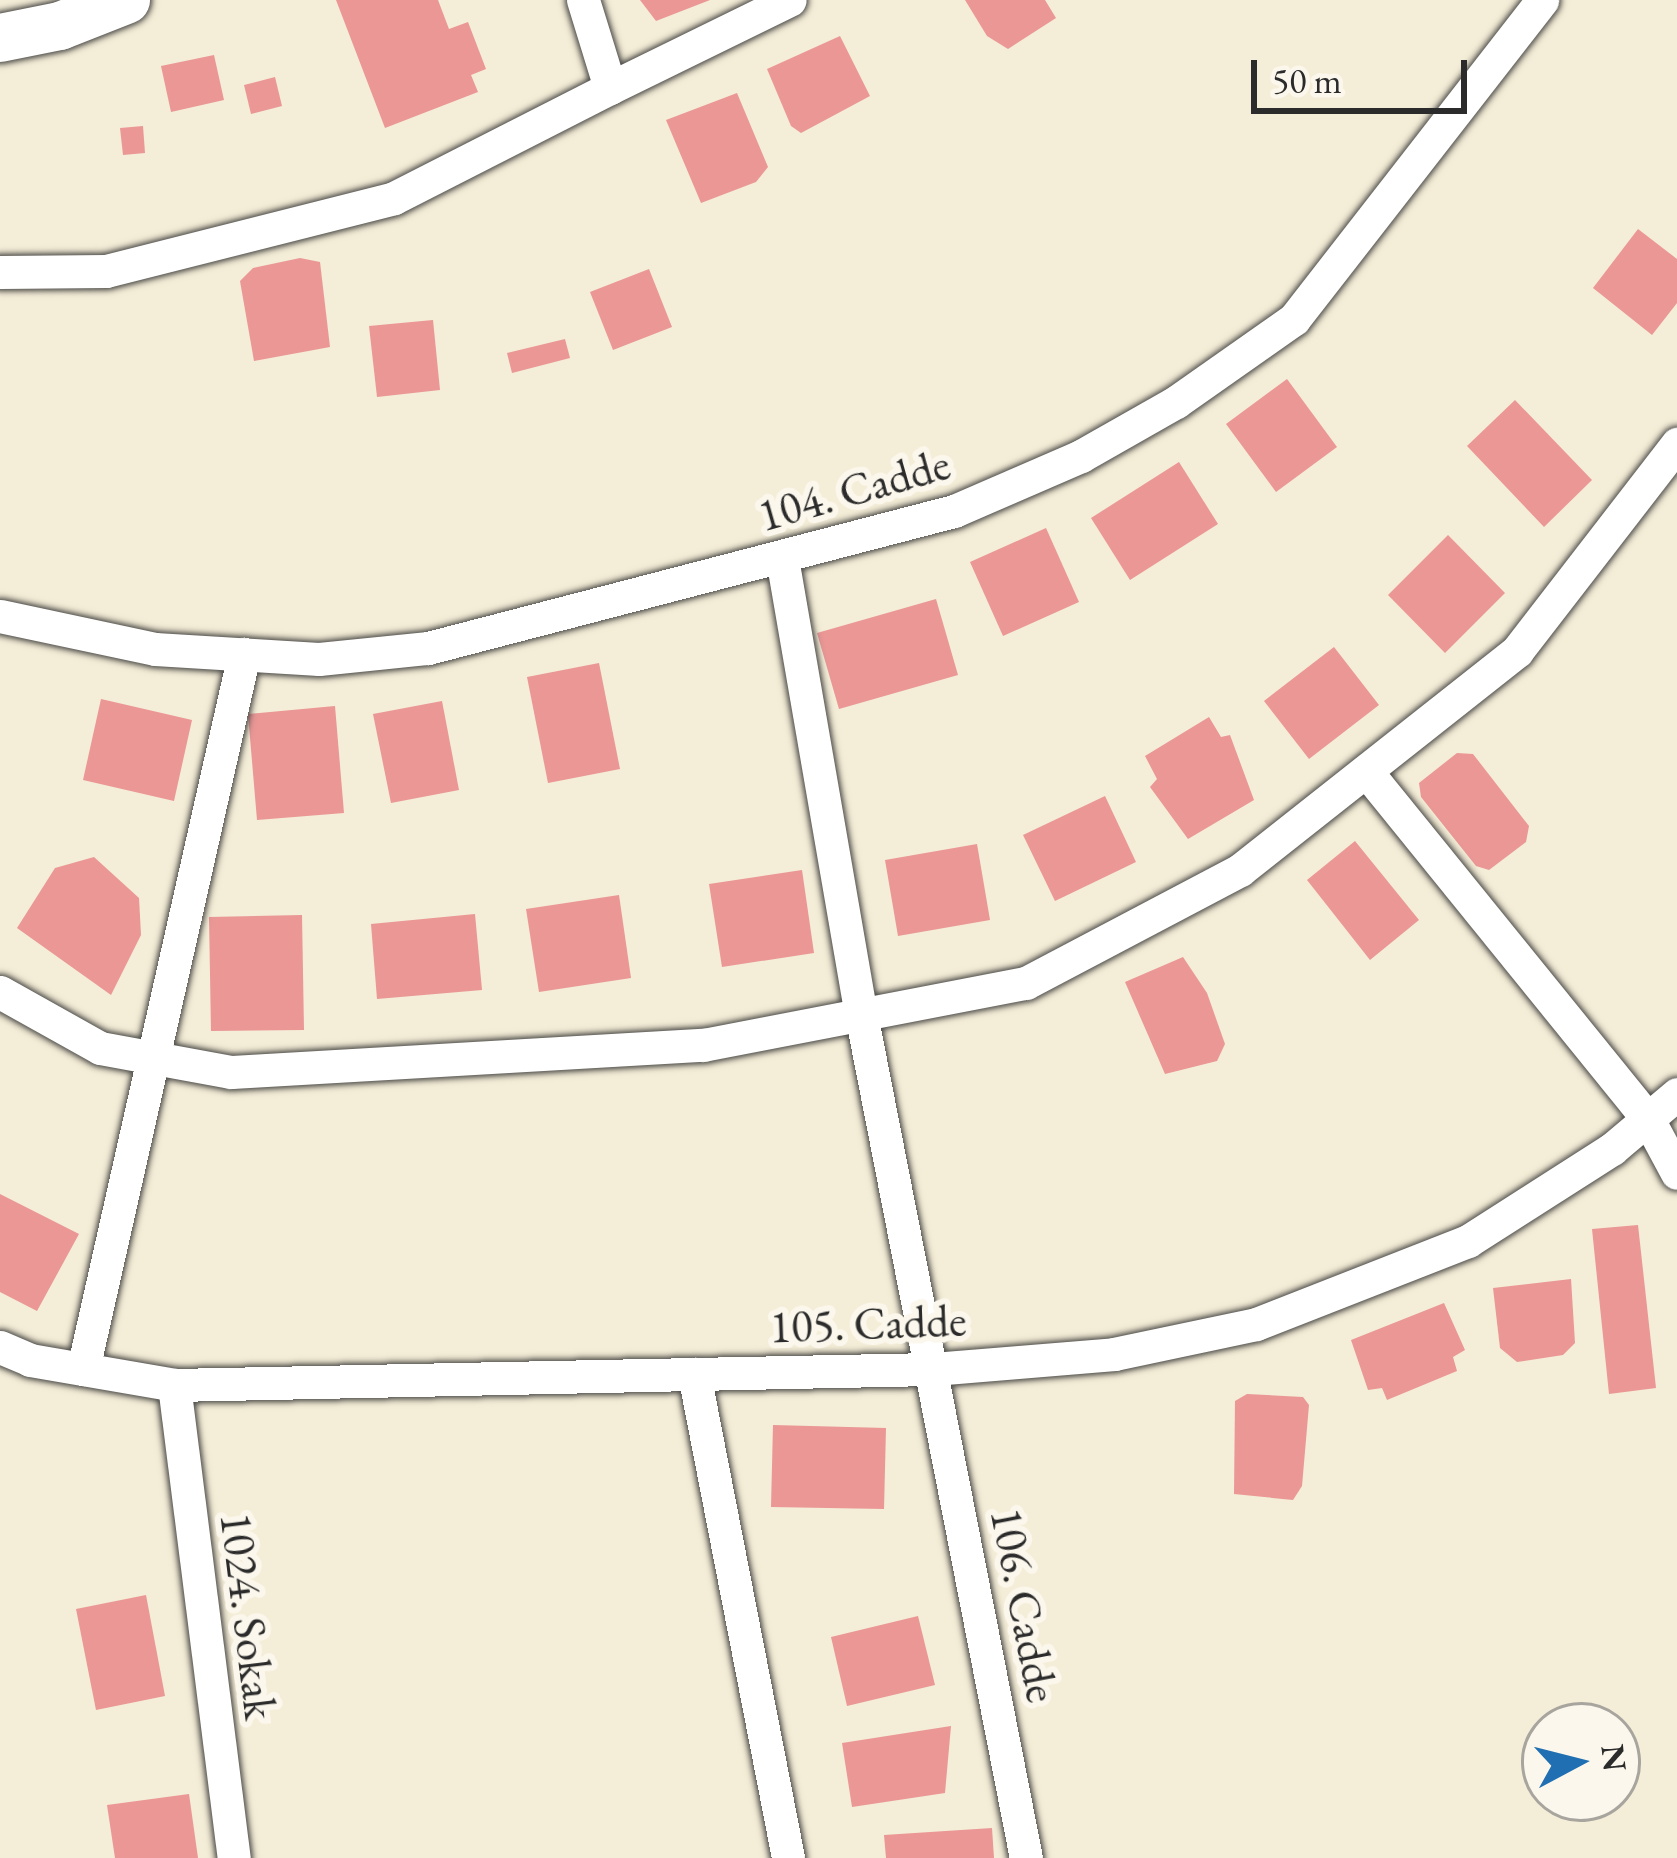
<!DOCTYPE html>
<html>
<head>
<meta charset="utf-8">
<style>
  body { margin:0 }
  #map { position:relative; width:1677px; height:1858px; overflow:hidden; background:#f4edd7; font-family:"EB Garamond",serif }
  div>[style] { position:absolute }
  .building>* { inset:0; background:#ea9796 }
  .roads { filter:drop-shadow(0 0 3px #494845) drop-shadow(0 0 3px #494845) }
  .minor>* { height:33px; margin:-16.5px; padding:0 16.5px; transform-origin:16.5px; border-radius:16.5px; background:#fff }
  .secondary>* { height:48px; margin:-24px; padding:0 24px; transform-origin:24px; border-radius:24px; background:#fff }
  span { translate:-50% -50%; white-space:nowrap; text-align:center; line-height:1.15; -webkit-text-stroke:12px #fbf7ec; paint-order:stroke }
  .street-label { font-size:45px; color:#2b2b2b }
  .north { position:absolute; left:1521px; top:1702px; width:120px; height:120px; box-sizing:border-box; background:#fbf7ec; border:3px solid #a8a59f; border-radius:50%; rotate:83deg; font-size:33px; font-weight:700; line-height:48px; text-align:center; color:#2b2b2b }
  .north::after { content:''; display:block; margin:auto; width:42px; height:54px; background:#1f6fb2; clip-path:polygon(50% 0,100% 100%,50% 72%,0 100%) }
  .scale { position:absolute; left:1251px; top:60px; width:216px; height:54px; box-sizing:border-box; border:6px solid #2b2b2b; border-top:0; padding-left:15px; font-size:36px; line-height:42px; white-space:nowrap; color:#2b2b2b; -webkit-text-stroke:9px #fbf7ec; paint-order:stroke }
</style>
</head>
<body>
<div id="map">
  <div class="building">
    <i style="clip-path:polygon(336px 0,438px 0,449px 29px,468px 22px,486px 69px,471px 75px,478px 92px,385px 128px)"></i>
    <i style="clip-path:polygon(640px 0,710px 0,656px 21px)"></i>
    <i style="clip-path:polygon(965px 0,1045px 0,1056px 18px,1008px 49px,987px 36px)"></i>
    <i style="clip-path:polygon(840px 36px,870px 96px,801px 133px,791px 126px,767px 69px)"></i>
    <i style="clip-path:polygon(214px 55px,224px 100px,171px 112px,161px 66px)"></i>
    <i style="clip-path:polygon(275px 77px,282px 106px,251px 114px,244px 85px)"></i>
    <i style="clip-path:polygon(737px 93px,768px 167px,756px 182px,701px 203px,666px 120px)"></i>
    <i style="clip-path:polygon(143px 126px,145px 153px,123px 155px,120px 128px)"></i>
    <i style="clip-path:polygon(1638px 229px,1677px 259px,1677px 303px,1652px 335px,1593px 288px)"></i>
    <i style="clip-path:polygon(300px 258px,320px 262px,330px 347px,254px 361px,240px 281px,253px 268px)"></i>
    <i style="clip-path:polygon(649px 269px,672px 327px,613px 350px,590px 292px)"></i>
    <i style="clip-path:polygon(433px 320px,440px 390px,377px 397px,369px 326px)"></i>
    <i style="clip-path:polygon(565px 339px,570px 358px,512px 373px,507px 353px)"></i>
    <i style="clip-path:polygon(1287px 379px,1337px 447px,1276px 492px,1226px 424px)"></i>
    <i style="clip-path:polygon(1515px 400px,1592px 480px,1544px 527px,1467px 446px)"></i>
    <i style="clip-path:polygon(1179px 462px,1218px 524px,1130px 580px,1091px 518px)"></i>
    <i style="clip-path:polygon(1046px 528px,1079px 602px,1003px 636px,970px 562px)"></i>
    <i style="clip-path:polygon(1448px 535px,1505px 593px,1445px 653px,1388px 595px)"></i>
    <i style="clip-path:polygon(936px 599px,958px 675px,839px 709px,817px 633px)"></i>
    <i style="clip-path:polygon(1334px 647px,1379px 705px,1309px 759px,1264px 701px)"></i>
    <i style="clip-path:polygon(599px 663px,620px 769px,548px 783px,527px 677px)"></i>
    <i style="clip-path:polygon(101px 699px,192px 720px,174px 801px,83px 780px)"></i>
    <i style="clip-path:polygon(442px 701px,459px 790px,391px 803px,373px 714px)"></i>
    <i style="clip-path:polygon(335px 706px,344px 813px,257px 820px,248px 714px)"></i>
    <i style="clip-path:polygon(1209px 717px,1221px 737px,1230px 735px,1254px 800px,1188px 839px,1150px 787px,1157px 779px,1145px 756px)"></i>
    <i style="clip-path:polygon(1457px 753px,1473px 754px,1529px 826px,1526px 842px,1489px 870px,1476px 866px,1421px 797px,1419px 783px)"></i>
    <i style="clip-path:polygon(1105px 796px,1136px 862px,1055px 901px,1023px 835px)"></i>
    <i style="clip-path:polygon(1355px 841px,1419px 920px,1370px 960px,1307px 880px)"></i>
    <i style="clip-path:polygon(977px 844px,990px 920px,898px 936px,885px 860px)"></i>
    <i style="clip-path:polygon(94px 857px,139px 898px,141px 935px,111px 995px,17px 928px,55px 868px)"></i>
    <i style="clip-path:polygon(802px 870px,814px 953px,722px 967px,709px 884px)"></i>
    <i style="clip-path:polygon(619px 895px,631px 978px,539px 992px,526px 909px)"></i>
    <i style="clip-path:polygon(475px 914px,482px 990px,377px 999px,371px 924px)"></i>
    <i style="clip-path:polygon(302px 915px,304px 1030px,211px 1031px,209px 917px)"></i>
    <i style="clip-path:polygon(1183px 957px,1207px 993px,1225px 1044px,1217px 1061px,1165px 1074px,1125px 982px)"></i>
    <i style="clip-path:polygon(0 1194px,79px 1234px,37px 1311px,0 1292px)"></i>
    <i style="clip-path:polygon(1638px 1225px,1656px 1388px,1609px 1394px,1592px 1229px)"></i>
    <i style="clip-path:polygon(1571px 1279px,1575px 1343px,1563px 1355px,1517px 1362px,1500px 1348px,1493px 1288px)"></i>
    <i style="clip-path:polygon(1444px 1303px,1465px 1350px,1453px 1357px,1457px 1371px,1387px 1400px,1382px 1388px,1368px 1390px,1351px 1340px)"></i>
    <i style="clip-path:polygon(1247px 1394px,1303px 1397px,1309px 1405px,1302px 1486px,1293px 1500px,1234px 1494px,1235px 1401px)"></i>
    <i style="clip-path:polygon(773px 1425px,886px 1428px,884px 1509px,771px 1507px)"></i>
    <i style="clip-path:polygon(146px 1595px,165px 1696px,96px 1710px,76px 1609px)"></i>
    <i style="clip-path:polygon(918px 1616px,935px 1685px,847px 1706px,831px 1637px)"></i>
    <i style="clip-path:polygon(951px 1726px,945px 1793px,852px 1807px,842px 1743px)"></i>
    <i style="clip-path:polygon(189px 1794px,198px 1858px,115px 1858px,107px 1805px)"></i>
    <i style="clip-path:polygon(992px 1828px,994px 1858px,886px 1858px,884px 1835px)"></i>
  </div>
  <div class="roads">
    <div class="minor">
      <i style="left:583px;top:0;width:92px;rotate:72.9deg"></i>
      <i style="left:610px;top:88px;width:200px;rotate:-26.1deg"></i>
      <i style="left:0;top:272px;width:106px;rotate:-0.5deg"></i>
      <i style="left:106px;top:271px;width:297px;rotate:-14.2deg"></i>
      <i style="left:394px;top:198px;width:242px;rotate:-27deg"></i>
      <i style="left:782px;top:558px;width:463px;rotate:80.2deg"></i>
      <i style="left:861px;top:1014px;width:860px;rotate:78.94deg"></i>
      <i style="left:0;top:616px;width:158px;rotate:12deg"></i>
      <i style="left:155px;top:649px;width:164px;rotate:3.5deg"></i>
      <i style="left:319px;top:659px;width:110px;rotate:-5.8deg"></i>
      <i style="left:428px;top:648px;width:544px;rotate:-14.6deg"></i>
      <i style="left:954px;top:511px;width:138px;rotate:-23.4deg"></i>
      <i style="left:1081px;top:456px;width:109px;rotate:-29.6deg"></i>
      <i style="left:1176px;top:402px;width:144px;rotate:-35.1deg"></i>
      <i style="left:1294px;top:319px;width:404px;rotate:-52.1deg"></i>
      <i style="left:1366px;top:771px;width:448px;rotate:51deg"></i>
      <i style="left:1648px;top:1119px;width:61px;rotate:61.8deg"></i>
      <i style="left:0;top:992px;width:115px;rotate:29.2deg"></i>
      <i style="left:100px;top:1048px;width:133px;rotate:10.4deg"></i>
      <i style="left:231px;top:1072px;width:473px;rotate:-3.3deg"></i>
      <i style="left:703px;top:1045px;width:329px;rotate:-10.9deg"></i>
      <i style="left:1026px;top:983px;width:242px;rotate:-27.8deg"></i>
      <i style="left:1240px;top:870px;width:353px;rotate:-38.3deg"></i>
      <i style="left:1517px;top:651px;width:262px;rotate:-52.3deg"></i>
      <i style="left:0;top:1347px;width:33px;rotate:23deg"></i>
      <i style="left:30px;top:1360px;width:146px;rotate:9.8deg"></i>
      <i style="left:174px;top:1385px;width:759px;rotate:-1.21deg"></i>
      <i style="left:933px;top:1369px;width:182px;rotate:-4.7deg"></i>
      <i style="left:1114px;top:1354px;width:145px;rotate:-11.9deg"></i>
      <i style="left:1256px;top:1324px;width:228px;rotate:-21.4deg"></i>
      <i style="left:1468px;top:1241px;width:171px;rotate:-32.6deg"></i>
      <i style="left:1612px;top:1149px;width:85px;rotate:-40.2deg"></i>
      <i style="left:83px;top:1369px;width:733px;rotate:-77.31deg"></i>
      <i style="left:694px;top:1374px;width:493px;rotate:79deg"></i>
      <i style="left:174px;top:1385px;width:477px;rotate:82.8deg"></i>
    </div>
    <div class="secondary">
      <i style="left:0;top:38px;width:61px;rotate:-11.3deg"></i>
      <i style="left:60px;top:26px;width:71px;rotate:-21.5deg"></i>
    </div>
  </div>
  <div class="street-label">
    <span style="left:854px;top:490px;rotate:-16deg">104. Cadde</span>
    <span style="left:868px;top:1324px;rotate:-2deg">105. Cadde</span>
    <span style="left:1024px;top:1605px;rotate:79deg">106. Cadde</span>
    <span style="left:248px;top:1616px;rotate:83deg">1024. Sokak</span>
  </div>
  <div class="north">N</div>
  <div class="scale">50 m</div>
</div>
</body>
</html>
